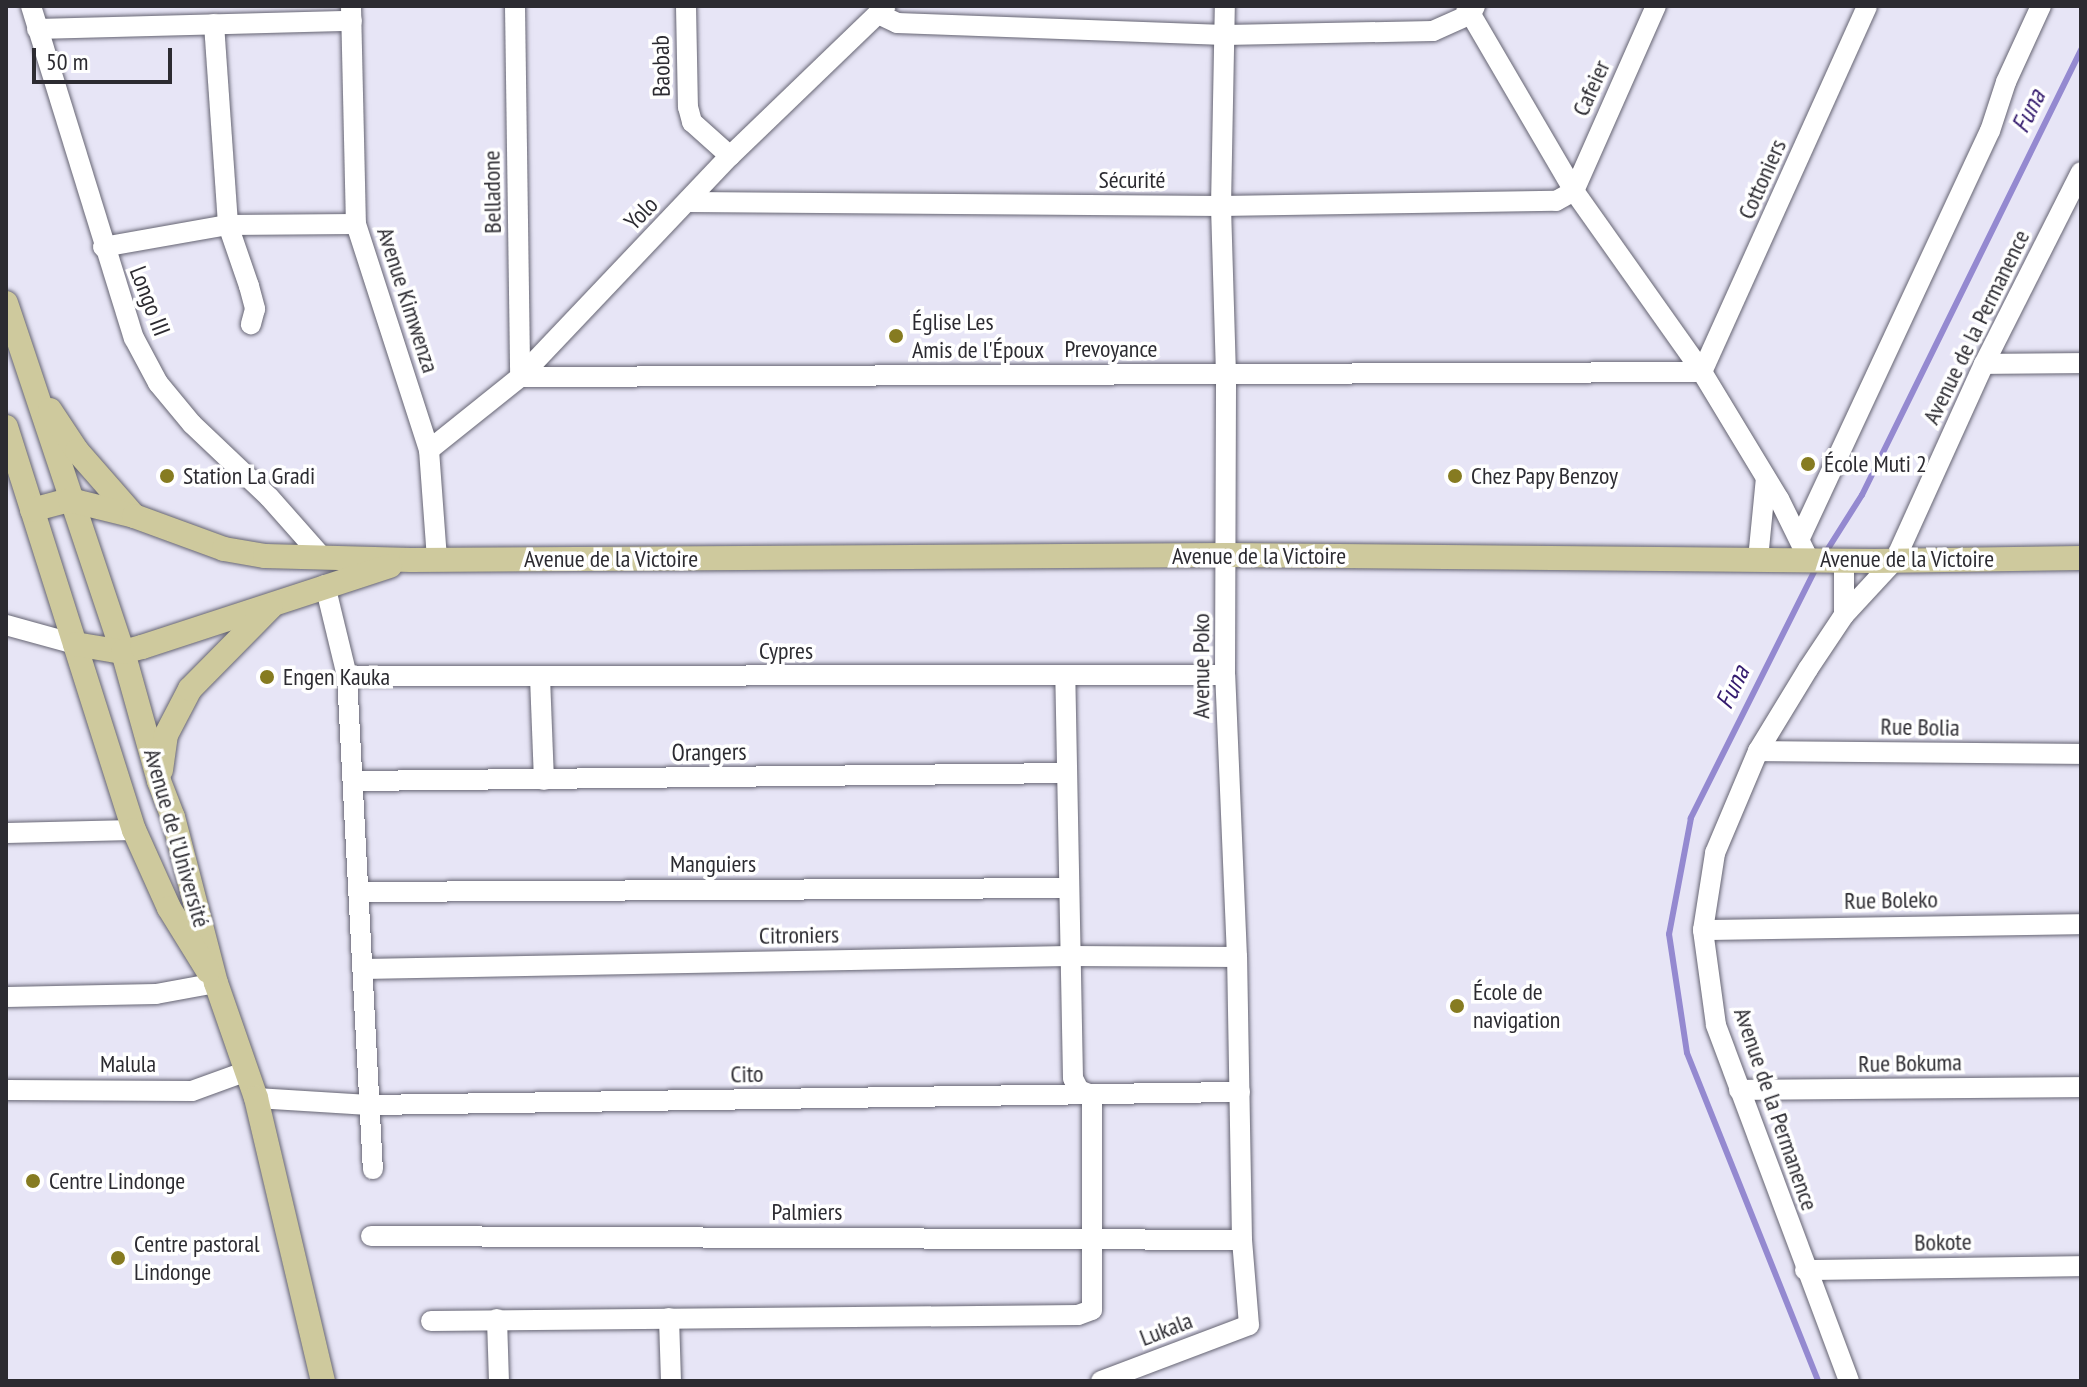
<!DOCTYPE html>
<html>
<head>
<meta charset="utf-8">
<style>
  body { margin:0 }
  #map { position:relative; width:2087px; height:1387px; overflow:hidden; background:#e7e5f6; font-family:"PT Sans Narrow",sans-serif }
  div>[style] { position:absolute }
  .stream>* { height:6px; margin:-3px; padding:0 3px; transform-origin:3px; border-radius:3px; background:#9489d0 }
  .roads { filter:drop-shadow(0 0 2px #656472) drop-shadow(0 0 2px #656472) }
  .minor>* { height:20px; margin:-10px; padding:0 10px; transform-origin:10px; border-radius:10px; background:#fff }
  .major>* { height:24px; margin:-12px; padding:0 12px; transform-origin:12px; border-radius:12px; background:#cec99d }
  .dots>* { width:22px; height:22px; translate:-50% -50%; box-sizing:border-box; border:4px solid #fff; border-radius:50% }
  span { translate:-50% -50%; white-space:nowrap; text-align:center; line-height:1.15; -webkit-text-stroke:7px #fff; paint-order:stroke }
  .street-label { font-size:24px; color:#2c2b31 }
  .poi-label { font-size:24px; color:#2c2b31 }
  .left { translate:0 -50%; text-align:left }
  .water-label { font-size:26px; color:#331a6d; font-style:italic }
  .frame { position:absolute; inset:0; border:8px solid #2c2b31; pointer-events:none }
  .scale { position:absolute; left:32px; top:48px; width:140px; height:36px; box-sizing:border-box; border:4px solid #2c2b31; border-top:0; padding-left:10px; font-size:24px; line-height:28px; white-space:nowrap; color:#2c2b31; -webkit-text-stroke:6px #fff; paint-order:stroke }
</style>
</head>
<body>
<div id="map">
  <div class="stream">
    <i style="left:1824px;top:555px;width:71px;rotate:-57.7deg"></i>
    <i style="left:1862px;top:495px;width:497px;rotate:-63.8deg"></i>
    <i style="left:1816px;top:568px;width:280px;rotate:116.6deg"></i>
    <i style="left:1691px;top:818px;width:118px;rotate:100.7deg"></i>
    <i style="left:1669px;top:934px;width:120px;rotate:81.4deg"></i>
    <i style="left:1687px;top:1053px;width:353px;rotate:68.2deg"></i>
  </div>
  <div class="roads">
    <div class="minor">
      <i style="left:31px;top:6px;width:348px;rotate:72.8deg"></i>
      <i style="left:134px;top:338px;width:51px;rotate:61.9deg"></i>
      <i style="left:158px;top:383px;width:53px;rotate:50.3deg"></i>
      <i style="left:192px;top:424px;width:106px;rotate:43.5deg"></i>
      <i style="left:269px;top:497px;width:80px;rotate:48.5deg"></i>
      <i style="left:351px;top:6px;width:218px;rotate:88.7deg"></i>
      <i style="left:356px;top:224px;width:237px;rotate:72.1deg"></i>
      <i style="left:429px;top:450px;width:110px;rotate:85.8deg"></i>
      <i style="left:515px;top:6px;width:371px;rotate:89.2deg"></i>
      <i style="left:520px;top:377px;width:1182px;rotate:-0.24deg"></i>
      <i style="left:1702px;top:372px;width:401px;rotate:-65.7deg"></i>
      <i style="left:686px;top:6px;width:101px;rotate:88.9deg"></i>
      <i style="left:688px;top:107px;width:16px;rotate:75deg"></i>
      <i style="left:692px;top:122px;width:51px;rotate:41.8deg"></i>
      <i style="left:1466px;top:6px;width:214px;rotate:59.7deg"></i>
      <i style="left:1574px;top:191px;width:222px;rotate:54.7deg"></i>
      <i style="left:1702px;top:372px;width:149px;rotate:58.8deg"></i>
      <i style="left:1779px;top:499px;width:66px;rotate:63.8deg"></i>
      <i style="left:878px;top:14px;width:21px;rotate:25deg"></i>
      <i style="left:897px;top:23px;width:328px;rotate:2.1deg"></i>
      <i style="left:1225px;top:35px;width:208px;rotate:-1.1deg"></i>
      <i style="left:1433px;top:31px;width:42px;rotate:-24.1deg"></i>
      <i style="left:1471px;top:14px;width:9px;rotate:-63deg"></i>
      <i style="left:214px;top:24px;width:201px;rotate:86deg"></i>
      <i style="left:228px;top:225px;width:128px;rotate:-0.4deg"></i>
      <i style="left:37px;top:29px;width:315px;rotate:-1.5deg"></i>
      <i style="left:687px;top:202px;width:534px;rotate:0.43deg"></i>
      <i style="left:1221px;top:206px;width:335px;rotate:-0.9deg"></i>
      <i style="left:1556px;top:201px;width:21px;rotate:-29deg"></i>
      <i style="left:1574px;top:191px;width:202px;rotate:-66.1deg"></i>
      <i style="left:103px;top:247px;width:127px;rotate:-10deg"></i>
      <i style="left:228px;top:225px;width:65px;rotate:71deg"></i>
      <i style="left:249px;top:286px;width:24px;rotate:75deg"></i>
      <i style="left:255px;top:309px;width:16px;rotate:105deg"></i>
      <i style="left:1984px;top:364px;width:97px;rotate:-0.6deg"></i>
      <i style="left:429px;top:450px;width:117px;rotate:-38.7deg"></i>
      <i style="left:520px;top:377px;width:305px;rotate:-46.5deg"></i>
      <i style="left:730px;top:156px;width:216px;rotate:-43.9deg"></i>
      <i style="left:1800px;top:538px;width:449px;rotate:-65deg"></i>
      <i style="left:1990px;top:131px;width:52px;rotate:-71.9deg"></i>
      <i style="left:2006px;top:82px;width:84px;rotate:-65.3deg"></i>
      <i style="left:1758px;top:559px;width:81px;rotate:-84.4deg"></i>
      <i style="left:325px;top:585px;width:94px;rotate:76.4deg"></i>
      <i style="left:347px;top:676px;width:494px;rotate:87deg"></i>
      <i style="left:1844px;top:615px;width:55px;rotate:-90deg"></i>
      <i style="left:6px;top:625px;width:72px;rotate:15.4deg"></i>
      <i style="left:347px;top:676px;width:878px;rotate:-0.07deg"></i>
      <i style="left:540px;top:677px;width:103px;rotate:87.8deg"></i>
      <i style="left:1758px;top:751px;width:323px;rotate:0.5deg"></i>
      <i style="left:354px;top:781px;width:712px;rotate:-0.64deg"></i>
      <i style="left:6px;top:833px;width:128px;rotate:-1.3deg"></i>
      <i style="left:359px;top:892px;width:709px;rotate:-0.32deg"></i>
      <i style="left:1703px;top:930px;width:378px;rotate:-0.9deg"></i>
      <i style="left:363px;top:969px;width:706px;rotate:-1.05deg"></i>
      <i style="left:1069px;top:956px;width:168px;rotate:0.3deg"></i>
      <i style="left:6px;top:997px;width:150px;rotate:-1.1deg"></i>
      <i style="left:156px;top:994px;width:61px;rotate:-10.4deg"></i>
      <i style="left:6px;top:1090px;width:186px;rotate:0.3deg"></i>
      <i style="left:192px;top:1091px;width:59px;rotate:-20deg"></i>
      <i style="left:1739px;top:1090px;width:342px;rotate:-0.5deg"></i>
      <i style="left:256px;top:1098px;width:113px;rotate:3.5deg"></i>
      <i style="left:369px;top:1105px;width:871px;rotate:-0.86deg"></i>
      <i style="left:371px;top:1236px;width:871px;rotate:0.26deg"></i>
      <i style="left:1805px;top:1270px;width:276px;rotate:-0.8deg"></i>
      <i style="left:669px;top:1318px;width:63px;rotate:88.2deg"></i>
      <i style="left:497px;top:1319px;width:62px;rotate:88.2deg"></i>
      <i style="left:431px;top:1321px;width:647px;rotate:-0.53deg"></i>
      <i style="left:1078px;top:1315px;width:15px;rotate:-20deg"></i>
      <i style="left:1092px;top:1310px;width:215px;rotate:-90deg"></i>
      <i style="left:1092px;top:1095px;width:14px;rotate:-159deg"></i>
      <i style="left:1079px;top:1090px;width:13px;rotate:-117deg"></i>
      <i style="left:1073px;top:1078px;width:401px;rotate:-91.1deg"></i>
      <i style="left:1101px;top:1381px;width:158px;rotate:-20.7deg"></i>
      <i style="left:1249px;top:1325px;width:85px;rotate:-94.7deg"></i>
      <i style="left:1242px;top:1240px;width:283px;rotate:-91deg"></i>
      <i style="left:1237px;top:957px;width:282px;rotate:-92.4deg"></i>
      <i style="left:1225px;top:675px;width:300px;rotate:-89.8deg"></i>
      <i style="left:1226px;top:375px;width:169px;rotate:-91.7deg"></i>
      <i style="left:1221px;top:206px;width:200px;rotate:-88.9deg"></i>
      <i style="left:1849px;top:1381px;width:380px;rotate:-110.5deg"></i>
      <i style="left:1716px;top:1025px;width:96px;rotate:-97.8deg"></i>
      <i style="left:1703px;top:930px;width:78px;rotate:-81.1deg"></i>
      <i style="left:1715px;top:853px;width:111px;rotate:-67.1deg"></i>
      <i style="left:1758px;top:751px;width:96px;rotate:-58.6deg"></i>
      <i style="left:1808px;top:669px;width:65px;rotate:-56.3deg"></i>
      <i style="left:1844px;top:615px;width:75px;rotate:-47.2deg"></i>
      <i style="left:1895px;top:560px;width:215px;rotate:-65.6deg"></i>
      <i style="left:1984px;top:364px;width:215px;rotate:-63.2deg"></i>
    </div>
    <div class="major">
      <i style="left:6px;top:303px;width:368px;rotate:71.5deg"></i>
      <i style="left:123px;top:652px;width:134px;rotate:74.4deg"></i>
      <i style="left:159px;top:781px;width:39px;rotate:69deg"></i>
      <i style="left:173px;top:817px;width:171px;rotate:75.5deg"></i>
      <i style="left:216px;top:983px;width:122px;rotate:70.8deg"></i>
      <i style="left:256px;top:1098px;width:291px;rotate:76.7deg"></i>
      <i style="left:50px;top:410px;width:49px;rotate:56.6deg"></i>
      <i style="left:77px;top:451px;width:86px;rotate:48.8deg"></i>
      <i style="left:6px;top:427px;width:423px;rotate:72.4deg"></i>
      <i style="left:134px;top:830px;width:85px;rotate:65.8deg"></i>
      <i style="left:169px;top:908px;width:74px;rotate:58.2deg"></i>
      <i style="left:32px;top:510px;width:39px;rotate:-15deg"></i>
      <i style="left:70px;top:500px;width:66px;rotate:14deg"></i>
      <i style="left:134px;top:516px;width:96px;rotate:20.1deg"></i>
      <i style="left:224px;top:549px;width:42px;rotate:9.7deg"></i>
      <i style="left:265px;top:556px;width:146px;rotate:1.6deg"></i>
      <i style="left:411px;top:560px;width:816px;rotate:-0.35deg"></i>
      <i style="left:1227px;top:555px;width:647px;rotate:0.53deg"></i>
      <i style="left:1874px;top:561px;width:207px;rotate:-0.8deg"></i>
      <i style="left:75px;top:644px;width:49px;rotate:9.5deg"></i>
      <i style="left:123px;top:652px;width:20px;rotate:-15deg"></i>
      <i style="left:142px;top:647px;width:261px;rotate:-18.1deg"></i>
      <i style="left:161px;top:770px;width:35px;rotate:-82deg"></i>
      <i style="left:166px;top:735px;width:52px;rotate:-62.4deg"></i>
      <i style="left:190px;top:689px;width:115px;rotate:-45.4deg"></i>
    </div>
  </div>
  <div class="dots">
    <i style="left:896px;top:336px;background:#867b21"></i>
    <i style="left:1808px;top:464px;background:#867b21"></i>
    <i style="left:167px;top:476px;background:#867b21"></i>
    <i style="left:1455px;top:476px;background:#867b21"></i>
    <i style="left:267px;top:677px;background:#867b21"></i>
    <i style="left:1457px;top:1006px;background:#867b21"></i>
    <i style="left:33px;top:1181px;background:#867b21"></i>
    <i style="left:118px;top:1258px;background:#867b21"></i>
  </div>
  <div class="street-label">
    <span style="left:661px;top:66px;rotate:-91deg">Baobab</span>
    <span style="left:1591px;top:88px;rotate:-66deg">Cafeier</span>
    <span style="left:1762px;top:179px;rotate:-66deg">Cottoniers</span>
    <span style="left:1132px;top:180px">Sécurité</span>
    <span style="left:492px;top:192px;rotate:-91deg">Belladone</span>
    <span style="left:641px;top:213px;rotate:-46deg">Yolo</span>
    <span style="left:408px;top:300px;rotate:72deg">Avenue Kimwenza</span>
    <span style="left:150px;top:301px;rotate:69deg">Longo III</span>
    <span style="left:1976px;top:327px;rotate:-64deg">Avenue de la Permanence</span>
    <span style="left:1111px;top:349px">Prevoyance</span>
    <span style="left:1259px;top:556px">Avenue de la Victoire</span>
    <span style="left:611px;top:559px">Avenue de la Victoire</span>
    <span style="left:1907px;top:559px">Avenue de la Victoire</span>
    <span style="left:786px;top:651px">Cypres</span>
    <span style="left:1201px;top:666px;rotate:-90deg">Avenue Poko</span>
    <span style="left:1920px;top:727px;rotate:1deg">Rue Bolia</span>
    <span style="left:709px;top:752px;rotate:-1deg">Orangers</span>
    <span style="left:177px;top:838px;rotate:74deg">Avenue de l’Université</span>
    <span style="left:713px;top:864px">Manguiers</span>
    <span style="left:1891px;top:900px;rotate:-1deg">Rue Boleko</span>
    <span style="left:799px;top:935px;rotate:-1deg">Citroniers</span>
    <span style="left:1910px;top:1063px;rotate:-1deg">Rue Bokuma</span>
    <span style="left:128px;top:1064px">Malula</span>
    <span style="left:747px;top:1074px;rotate:-1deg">Cito</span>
    <span style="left:1776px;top:1109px;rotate:71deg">Avenue de la Permanence</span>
    <span style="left:807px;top:1212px">Palmiers</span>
    <span style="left:1943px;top:1242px;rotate:-1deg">Bokote</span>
    <span style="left:1166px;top:1329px;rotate:-21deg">Lukala</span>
  </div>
  <div class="poi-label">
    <span class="left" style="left:912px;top:336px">Église Les<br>Amis de l'Époux</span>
    <span class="left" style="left:1824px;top:464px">École Muti 2</span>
    <span class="left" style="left:183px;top:476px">Station La Gradi</span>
    <span class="left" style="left:1471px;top:476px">Chez Papy Benzoy</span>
    <span class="left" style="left:283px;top:677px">Engen Kauka</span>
    <span class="left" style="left:1473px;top:1006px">École de<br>navigation</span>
    <span class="left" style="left:49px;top:1181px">Centre Lindonge</span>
    <span class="left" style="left:134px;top:1258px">Centre pastoral<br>Lindonge</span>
  </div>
  <div class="water-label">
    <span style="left:2028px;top:111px;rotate:-64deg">Funa</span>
    <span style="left:1732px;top:687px;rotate:-64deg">Funa</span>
  </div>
  <div class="frame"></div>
  <div class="scale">50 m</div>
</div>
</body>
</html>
